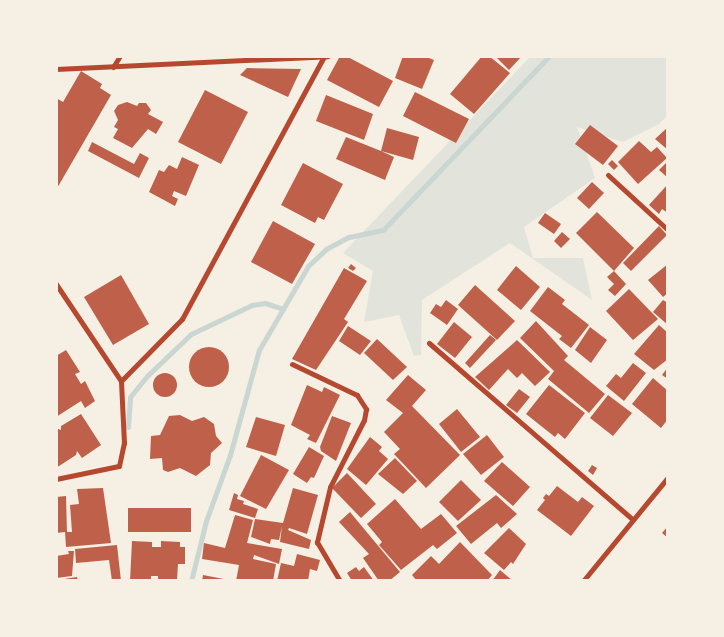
<!DOCTYPE html>
<html>
<head>
<meta charset="utf-8">
<style>
  body { margin:0 }
  #map { position:relative; width:724px; height:637px; overflow:hidden; background:#f6efe4; font-family:Jost,sans-serif }
  div>[style] { position:absolute }
  .green>* { inset:0; background:#e2e4dc }
  .stream>* { height:5px; margin:-2.5px; padding:0 2.5px; transform-origin:2.5px; border-radius:2.5px; background:#c9d6d2 }
  .building>* { inset:0; background:#bf614a }
  .round { border-radius:50% }
  .minor>* { height:5px; margin:-2.5px; padding:0 2.5px; transform-origin:2.5px; border-radius:2.5px; background:#b5482f }
  span { translate:-50% -50%; white-space:nowrap; text-align:center; line-height:1.15; -webkit-text-stroke:4.5px #f6efe4; paint-order:stroke }
  .frame { position:absolute; inset:0; border:58px solid #f6efe4; pointer-events:none }
</style>
</head>
<body>
<div id="map">
  <div class="green">
    <i style="clip-path:polygon(531px 56px,668px 56px,668px 115px,659px 124px,623px 142px,577px 127px,595px 178px,524px 227px,533px 258px,583px 258px,592px 300px,510px 243px,422px 300px,421px 355px,414px 356px,399px 315px,364px 322px,373px 271px,343px 253px)"></i>
  </div>
  <div class="stream">
    <i style="left:128px;top:427px;width:30px;rotate:-86deg"></i>
    <i style="left:130px;top:397px;width:28px;rotate:-51deg"></i>
    <i style="left:148px;top:375px;width:59px;rotate:-43.6deg"></i>
    <i style="left:191px;top:334px;width:68px;rotate:-25.4deg"></i>
    <i style="left:252px;top:305px;width:13px;rotate:-9deg"></i>
    <i style="left:265px;top:303px;width:19px;rotate:18deg"></i>
    <i style="left:191px;top:581px;width:62px;rotate:-76deg"></i>
    <i style="left:206px;top:521px;width:70px;rotate:-70deg"></i>
    <i style="left:230px;top:455px;width:109px;rotate:-74.6deg"></i>
    <i style="left:259px;top:350px;width:97px;rotate:-59.7deg"></i>
    <i style="left:308px;top:266px;width:25px;rotate:-43deg"></i>
    <i style="left:326px;top:249px;width:26px;rotate:-28deg"></i>
    <i style="left:349px;top:237px;width:35px;rotate:-12deg"></i>
    <i style="left:383px;top:230px;width:240px;rotate:-46.3deg"></i>
  </div>
  <div class="building">
    <i style="clip-path:polygon(340px 56px,346px 56px,393px 81px,379px 107px,327px 80px)"></i>
    <i style="clip-path:polygon(403px 56px,424px 56px,434px 60px,422px 89px,395px 78px)"></i>
    <i style="clip-path:polygon(482px 56px,489px 56px,510px 73px,474px 114px,450px 94px)"></i>
    <i style="clip-path:polygon(495px 56px,522px 56px,509px 70px)"></i>
    <i style="clip-path:polygon(247px 68px,301px 69px,288px 97px,240px 75px)"></i>
    <i style="clip-path:polygon(81px 71px,102px 84px,100px 88px,111px 95px,56px 190px,56px 98px,63px 102px)"></i>
    <i style="clip-path:polygon(205px 90px,248px 112px,221px 164px,178px 142px)"></i>
    <i style="clip-path:polygon(415px 92px,469px 119px,456px 143px,403px 116px)"></i>
    <i style="clip-path:polygon(326px 95px,373px 114px,364px 140px,316px 121px)"></i>
    <i style="clip-path:polygon(127px 102px,137px 106px,139px 103px,146px 103px,151px 110px,148px 114px,163px 122px,156px 134px,148px 129px,132px 148px,113px 138px,118px 129px,114px 127px,118px 120px,114px 111px,118px 105px)"></i>
    <i style="clip-path:polygon(590px 125px,618px 146px,603px 165px,575px 144px)"></i>
    <i style="clip-path:polygon(668px 127px,668px 150px,655px 139px)"></i>
    <i style="clip-path:polygon(387px 128px,419px 137px,413px 160px,381px 151px,394px 157px,385px 180px,336px 159px,346px 137px,381px 151px)"></i>
    <i style="clip-path:polygon(639px 141px,651px 152px,657px 147px,667px 158px,638px 184px,618px 162px)"></i>
    <i style="clip-path:polygon(92px 142px,134px 164px,140px 153px,149px 158px,139px 178px,88px 151px)"></i>
    <i style="clip-path:polygon(182px 157px,199px 165px,186px 196px,174px 191px,172px 196px,178px 199px,175px 206px,149px 192px,159px 170px,164px 172px,169px 165px,177px 169px)"></i>
    <i style="clip-path:polygon(612px 160px,618px 166px,614px 170px,608px 164px)"></i>
    <i style="clip-path:polygon(668px 161px,668px 178px,659px 170px)"></i>
    <i style="clip-path:polygon(303px 163px,343px 184px,324px 220px,318px 217px,315px 223px,281px 205px)"></i>
    <i style="clip-path:polygon(592px 182px,604px 193px,589px 209px,577px 198px)"></i>
    <i style="clip-path:polygon(668px 184px,668px 213px,662px 209px,659px 214px,649px 205px)"></i>
    <i style="clip-path:polygon(597px 212px,634px 248px,614px 271px,576px 233px)"></i>
    <i style="clip-path:polygon(545px 213px,561px 224px,554px 234px,538px 223px)"></i>
    <i style="clip-path:polygon(273px 221px,315px 244px,292px 284px,251px 262px)"></i>
    <i style="clip-path:polygon(659px 226px,667px 235px,631px 271px,623px 263px)"></i>
    <i style="clip-path:polygon(562px 232px,570px 239px,561px 248px,554px 241px)"></i>
    <i style="clip-path:polygon(351px 264px,356px 268px,353px 271px,348px 268px)"></i>
    <i style="clip-path:polygon(668px 264px,668px 293px,663px 297px,648px 280px)"></i>
    <i style="clip-path:polygon(516px 266px,540px 287px,521px 310px,497px 290px)"></i>
    <i style="clip-path:polygon(344px 268px,367px 281px,344px 319px,348px 322px,316px 370px,292px 359px)"></i>
    <i style="clip-path:polygon(614px 271px,626px 284px,615px 296px,608px 290px,614px 284px,607px 277px)"></i>
    <i style="clip-path:polygon(121px 275px,149px 324px,113px 345px,84px 297px)"></i>
    <i style="clip-path:polygon(475px 285px,515px 321px,497px 340px,458px 305px)"></i>
    <i style="clip-path:polygon(548px 287px,565px 300px,562px 304px,589px 325px,571px 348px,559px 339px,562px 336px,530px 311px)"></i>
    <i style="clip-path:polygon(629px 289px,658px 319px,633px 340px,606px 311px)"></i>
    <i style="clip-path:polygon(446px 300px,458px 309px,447px 325px,430px 313px,436px 304px,441px 307px)"></i>
    <i style="clip-path:polygon(663px 300px,668px 303px,668px 325px,653px 312px)"></i>
    <i style="clip-path:polygon(536px 321px,568px 356px,564px 360px,605px 394px,589px 413px,548px 379px,554px 371px,520px 338px)"></i>
    <i style="clip-path:polygon(454px 322px,472px 337px,455px 358px,437px 344px)"></i>
    <i style="clip-path:polygon(659px 325px,668px 333px,668px 359px,654px 370px,634px 354px)"></i>
    <i style="clip-path:polygon(348px 326px,371px 341px,360px 355px,339px 341px)"></i>
    <i style="clip-path:polygon(590px 327px,607px 340px,591px 363px,575px 350px)"></i>
    <i style="clip-path:polygon(490px 335px,496px 340px,470px 368px,465px 363px)"></i>
    <i style="clip-path:polygon(377px 339px,407px 367px,393px 380px,364px 353px)"></i>
    <i style="clip-path:polygon(517px 340px,550px 372px,535px 386px,522px 373px,517px 378px,508px 369px,489px 390px,475px 377px)"></i>
    <i class="round" style="left:189px;top:347px;width:40px;height:40px"></i>
    <i style="clip-path:polygon(66px 350px,80px 372px,75px 374px,81px 384px,85px 381px,95px 401px,85px 408px,81px 401px,56px 417px,56px 356px)"></i>
    <i style="clip-path:polygon(633px 363px,646px 373px,624px 401px,606px 386px,616px 374px,621px 378px)"></i>
    <i style="clip-path:polygon(668px 367px,668px 379px,662px 375px)"></i>
    <i class="round" style="left:153px;top:373px;width:24px;height:24px"></i>
    <i style="clip-path:polygon(408px 375px,426px 390px,412px 406px,460px 455px,426px 488px,394px 454px,400px 449px,384px 432px,403px 413px,386px 400px)"></i>
    <i style="clip-path:polygon(653px 378px,668px 391px,668px 419px,661px 428px,632px 404px)"></i>
    <i style="clip-path:polygon(307px 385px,322px 392px,324px 387px,340px 395px,316px 443px,307px 439px,310px 435px,291px 425px)"></i>
    <i style="clip-path:polygon(549px 385px,585px 413px,565px 439px,558px 433px,555px 437px,526px 414px)"></i>
    <i style="clip-path:polygon(519px 389px,530px 397px,517px 413px,506px 405px)"></i>
    <i style="clip-path:polygon(608px 395px,632px 413px,613px 436px,590px 418px)"></i>
    <i style="clip-path:polygon(457px 409px,480px 437px,461px 452px,439px 424px)"></i>
    <i style="clip-path:polygon(81px 414px,101px 445px,82px 458px,77px 451px,76px 455px,56px 468px,56px 428px,61px 430px,61px 426px)"></i>
    <i style="clip-path:polygon(180px 415px,192px 421px,204px 417px,214px 424px,216px 436px,222px 443px,211px 453px,210px 465px,196px 476px,180px 468px,168px 472px,163px 470px,162px 458px,150px 459px,151px 436px,160px 435px,169px 416px)"></i>
    <i style="clip-path:polygon(332px 416px,351px 423px,336px 461px,321px 451px,320px 447px)"></i>
    <i style="clip-path:polygon(256px 417px,285px 425px,276px 456px,246px 447px)"></i>
    <i style="clip-path:polygon(487px 435px,504px 457px,481px 475px,463px 454px)"></i>
    <i style="clip-path:polygon(370px 437px,382px 447px,379px 451px,388px 459px,366px 485px,347px 469px)"></i>
    <i style="clip-path:polygon(309px 447px,324px 456px,314px 478px,311px 477px,307px 483px,293px 474px)"></i>
    <i style="clip-path:polygon(261px 455px,289px 470px,266px 509px,240px 496px)"></i>
    <i style="clip-path:polygon(395px 458px,417px 481px,403px 494px,378px 474px)"></i>
    <i style="clip-path:polygon(502px 462px,530px 487px,513px 506px,484px 481px)"></i>
    <i style="clip-path:polygon(592px 465px,597px 468px,593px 475px,588px 471px)"></i>
    <i style="clip-path:polygon(347px 473px,376px 504px,361px 518px,332px 488px)"></i>
    <i style="clip-path:polygon(461px 480px,481px 500px,458px 521px,439px 502px)"></i>
    <i style="clip-path:polygon(557px 486px,578px 502px,582px 497px,594px 506px,571px 536px,537px 510px,545px 500px,543px 498px,546px 494px,549px 496px)"></i>
    <i style="clip-path:polygon(103px 488px,111px 543px,66px 547px,65px 532px,56px 533px,56px 497px,66px 496px,67px 532px,72px 532px,70px 505px,79px 504px,77px 489px)"></i>
    <i style="clip-path:polygon(293px 488px,318px 495px,307px 534px,289px 528px,288px 530px,311px 540px,309px 549px,280px 542px,282px 526px,279px 540px,271px 539px,270px 544px,251px 537px,255px 519px,283px 523px)"></i>
    <i style="clip-path:polygon(234px 493px,238px 495px,237px 499px,244px 501px,243px 504px,258px 509px,255px 518px,229px 510px)"></i>
    <i style="clip-path:polygon(496px 495px,517px 514px,501px 528px,497px 523px,471px 544px,456px 526px)"></i>
    <i style="clip-path:polygon(395px 499px,421px 529px,441px 514px,457px 533px,437px 549px,433px 545px,401px 570px,379px 545px,382px 542px,367px 524px)"></i>
    <i style="clip-path:polygon(128px 508px,191px 508px,191px 532px,128px 532px)"></i>
    <i style="clip-path:polygon(350px 512px,400px 572px,389px 581px,379px 581px,363px 558px,369px 554px,339px 522px)"></i>
    <i style="clip-path:polygon(235px 515px,253px 520px,247px 543px,282px 549px,279px 564px,254px 555px,253px 559px,276px 564px,273px 581px,236px 581px,239px 565px,202px 559px,204px 543px,225px 548px)"></i>
    <i style="clip-path:polygon(668px 526px,668px 538px,662px 533px)"></i>
    <i style="clip-path:polygon(509px 528px,526px 544px,513px 564px,511px 562px,504px 570px,484px 553px)"></i>
    <i style="clip-path:polygon(132px 541px,152px 542px,152px 547px,161px 547px,161px 541px,180px 542px,180px 547px,185px 547px,185px 564px,178px 564px,177px 581px,158px 581px,158px 576px,151px 576px,151px 581px,130px 581px)"></i>
    <i style="clip-path:polygon(460px 542px,492px 575px,487px 581px,417px 581px,412px 575px,431px 556px,439px 564px)"></i>
    <i style="clip-path:polygon(117px 545px,121px 581px,112px 581px,109px 560px,76px 563px,75px 549px)"></i>
    <i style="clip-path:polygon(68px 551px,74px 551px,72px 576px,56px 578px,56px 556px,69px 554px)"></i>
    <i style="clip-path:polygon(297px 554px,320px 560px,317px 571px,310px 569px,308px 581px,277px 581px,281px 563px,294px 566px)"></i>
    <i style="clip-path:polygon(356px 567px,359px 571px,364px 567px,374px 581px,352px 581px,347px 573px)"></i>
    <i style="clip-path:polygon(500px 570px,513px 581px,492px 581px)"></i>
    <i style="clip-path:polygon(203px 575px,229px 580px,229px 581px,202px 581px)"></i>
    <i style="clip-path:polygon(77px 577px,78px 581px,64px 581px,64px 579px)"></i>
  </div>
  <div class="minor">
    <i style="left:113px;top:67px;width:13px;rotate:-58deg"></i>
    <i style="left:56px;top:69px;width:272px;rotate:-2.7deg"></i>
    <i style="left:608px;top:175px;width:81px;rotate:42.5deg"></i>
    <i style="left:56px;top:284px;width:117px;rotate:56.2deg"></i>
    <i style="left:429px;top:343px;width:269px;rotate:40.9deg"></i>
    <i style="left:292px;top:364px;width:72px;rotate:25.5deg"></i>
    <i style="left:357px;top:395px;width:17px;rotate:57deg"></i>
    <i style="left:366px;top:409px;width:11px;rotate:100deg"></i>
    <i style="left:364px;top:420px;width:75px;rotate:116.9deg"></i>
    <i style="left:330px;top:487px;width:57px;rotate:103.3deg"></i>
    <i style="left:317px;top:542px;width:45px;rotate:59.5deg"></i>
    <i style="left:56px;top:479px;width:64px;rotate:-11.7deg"></i>
    <i style="left:119px;top:466px;width:24px;rotate:-78deg"></i>
    <i style="left:124px;top:443px;width:62px;rotate:-92.8deg"></i>
    <i style="left:121px;top:381px;width:87px;rotate:-45.5deg"></i>
    <i style="left:182px;top:319px;width:297px;rotate:-61.6deg"></i>
    <i style="left:583px;top:581px;width:134px;rotate:-50.7deg"></i>
  </div>
  <div class="frame"></div>
</div>
</body>
</html>
